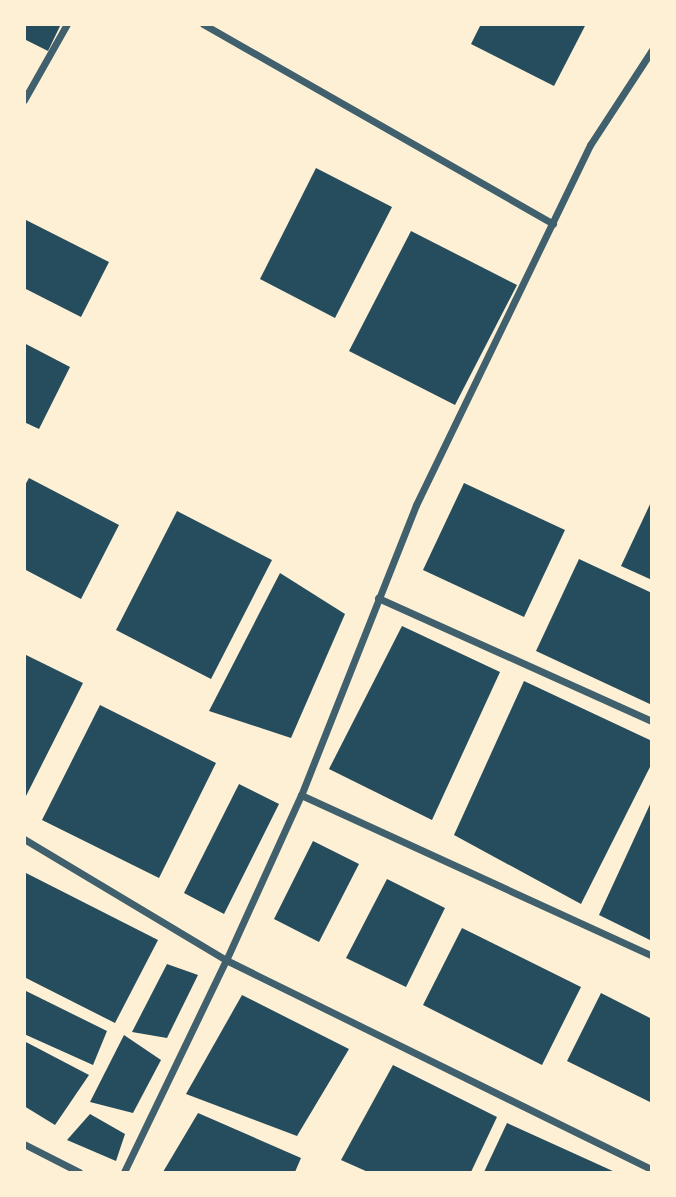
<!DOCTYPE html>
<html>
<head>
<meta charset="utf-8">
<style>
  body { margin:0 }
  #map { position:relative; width:676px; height:1197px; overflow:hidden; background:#fdf0d5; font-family:"Asap Condensed",sans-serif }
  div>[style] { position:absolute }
  .building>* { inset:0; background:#264d5e }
  .minor>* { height:7px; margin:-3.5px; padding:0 3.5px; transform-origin:3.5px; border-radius:3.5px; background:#3f606c }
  span { translate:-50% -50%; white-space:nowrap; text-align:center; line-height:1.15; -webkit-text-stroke:5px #fdf0d5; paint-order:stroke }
  .frame { position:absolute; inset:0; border:26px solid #fdf0d5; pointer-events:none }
</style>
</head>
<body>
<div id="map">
  <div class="building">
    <i style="clip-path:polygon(24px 24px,61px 24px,48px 51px,24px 39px)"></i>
    <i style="clip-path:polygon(481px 24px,586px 24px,554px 86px,471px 44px)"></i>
    <i style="clip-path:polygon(316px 168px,392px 207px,335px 318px,260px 279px)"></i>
    <i style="clip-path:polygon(24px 219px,109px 262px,81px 317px,24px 288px)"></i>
    <i style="clip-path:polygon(411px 231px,517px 285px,455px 405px,349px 351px)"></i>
    <i style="clip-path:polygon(24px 343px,70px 367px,39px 429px,24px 422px)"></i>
    <i style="clip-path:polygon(29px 478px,119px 525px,81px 599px,24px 569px,24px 487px)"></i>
    <i style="clip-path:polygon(464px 483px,565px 530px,524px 617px,423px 570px)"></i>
    <i style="clip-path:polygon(652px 500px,652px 580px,621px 566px)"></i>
    <i style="clip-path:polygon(177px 511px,272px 560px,211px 679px,116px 630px)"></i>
    <i style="clip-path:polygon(579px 559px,652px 593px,652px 705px,536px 651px)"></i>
    <i style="clip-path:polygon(280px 573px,345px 614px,291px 738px,209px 711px)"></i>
    <i style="clip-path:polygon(402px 626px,500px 672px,432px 820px,329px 769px)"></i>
    <i style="clip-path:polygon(24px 654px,83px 683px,24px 800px)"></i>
    <i style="clip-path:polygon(524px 681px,652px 741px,652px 763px,581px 904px,454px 835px)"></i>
    <i style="clip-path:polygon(100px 705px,216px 763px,159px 878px,42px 820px)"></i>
    <i style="clip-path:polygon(239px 784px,279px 804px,224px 914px,184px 893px)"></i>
    <i style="clip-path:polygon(652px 800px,652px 941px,599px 915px)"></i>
    <i style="clip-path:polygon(313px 841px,359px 864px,319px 942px,274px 919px)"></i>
    <i style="clip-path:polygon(24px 872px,158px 940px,115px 1023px,24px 977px)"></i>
    <i style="clip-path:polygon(387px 879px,445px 908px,406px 987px,346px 958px)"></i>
    <i style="clip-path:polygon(462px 928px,581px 987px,542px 1065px,423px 1005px)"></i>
    <i style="clip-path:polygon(167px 964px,198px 975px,167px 1038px,132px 1032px)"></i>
    <i style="clip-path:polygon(24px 990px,107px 1031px,93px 1065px,24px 1034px)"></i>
    <i style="clip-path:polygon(601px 993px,652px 1019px,652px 1103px,567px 1061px)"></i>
    <i style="clip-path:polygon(242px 995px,349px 1049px,297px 1136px,186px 1094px)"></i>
    <i style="clip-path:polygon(124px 1035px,161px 1060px,133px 1113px,90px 1102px)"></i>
    <i style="clip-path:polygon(24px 1041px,89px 1075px,55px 1125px,24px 1106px)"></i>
    <i style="clip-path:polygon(393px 1065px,497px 1117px,471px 1172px,368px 1172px,341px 1160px)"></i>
    <i style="clip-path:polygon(198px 1113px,301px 1158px,295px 1172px,163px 1172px)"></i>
    <i style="clip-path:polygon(90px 1114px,125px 1134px,116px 1161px,67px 1140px)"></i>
    <i style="clip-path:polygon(507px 1123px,615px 1172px,484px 1172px)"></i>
  </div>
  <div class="minor">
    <i style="left:203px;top:24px;width:403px;rotate:29.7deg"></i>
    <i style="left:652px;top:50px;width:113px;rotate:123.1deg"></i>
    <i style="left:590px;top:145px;width:400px;rotate:115.8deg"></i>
    <i style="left:416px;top:505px;width:312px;rotate:111.6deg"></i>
    <i style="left:301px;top:795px;width:181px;rotate:114.4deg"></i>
    <i style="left:226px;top:960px;width:475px;rotate:26.2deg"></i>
    <i style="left:24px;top:100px;width:87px;rotate:-60.5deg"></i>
    <i style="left:378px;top:598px;width:300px;rotate:24.2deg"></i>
    <i style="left:301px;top:795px;width:386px;rotate:24.6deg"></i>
    <i style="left:24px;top:839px;width:235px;rotate:30.9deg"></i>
    <i style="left:226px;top:960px;width:235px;rotate:115.7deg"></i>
    <i style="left:24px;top:1144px;width:62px;rotate:27deg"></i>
  </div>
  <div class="frame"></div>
</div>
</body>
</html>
